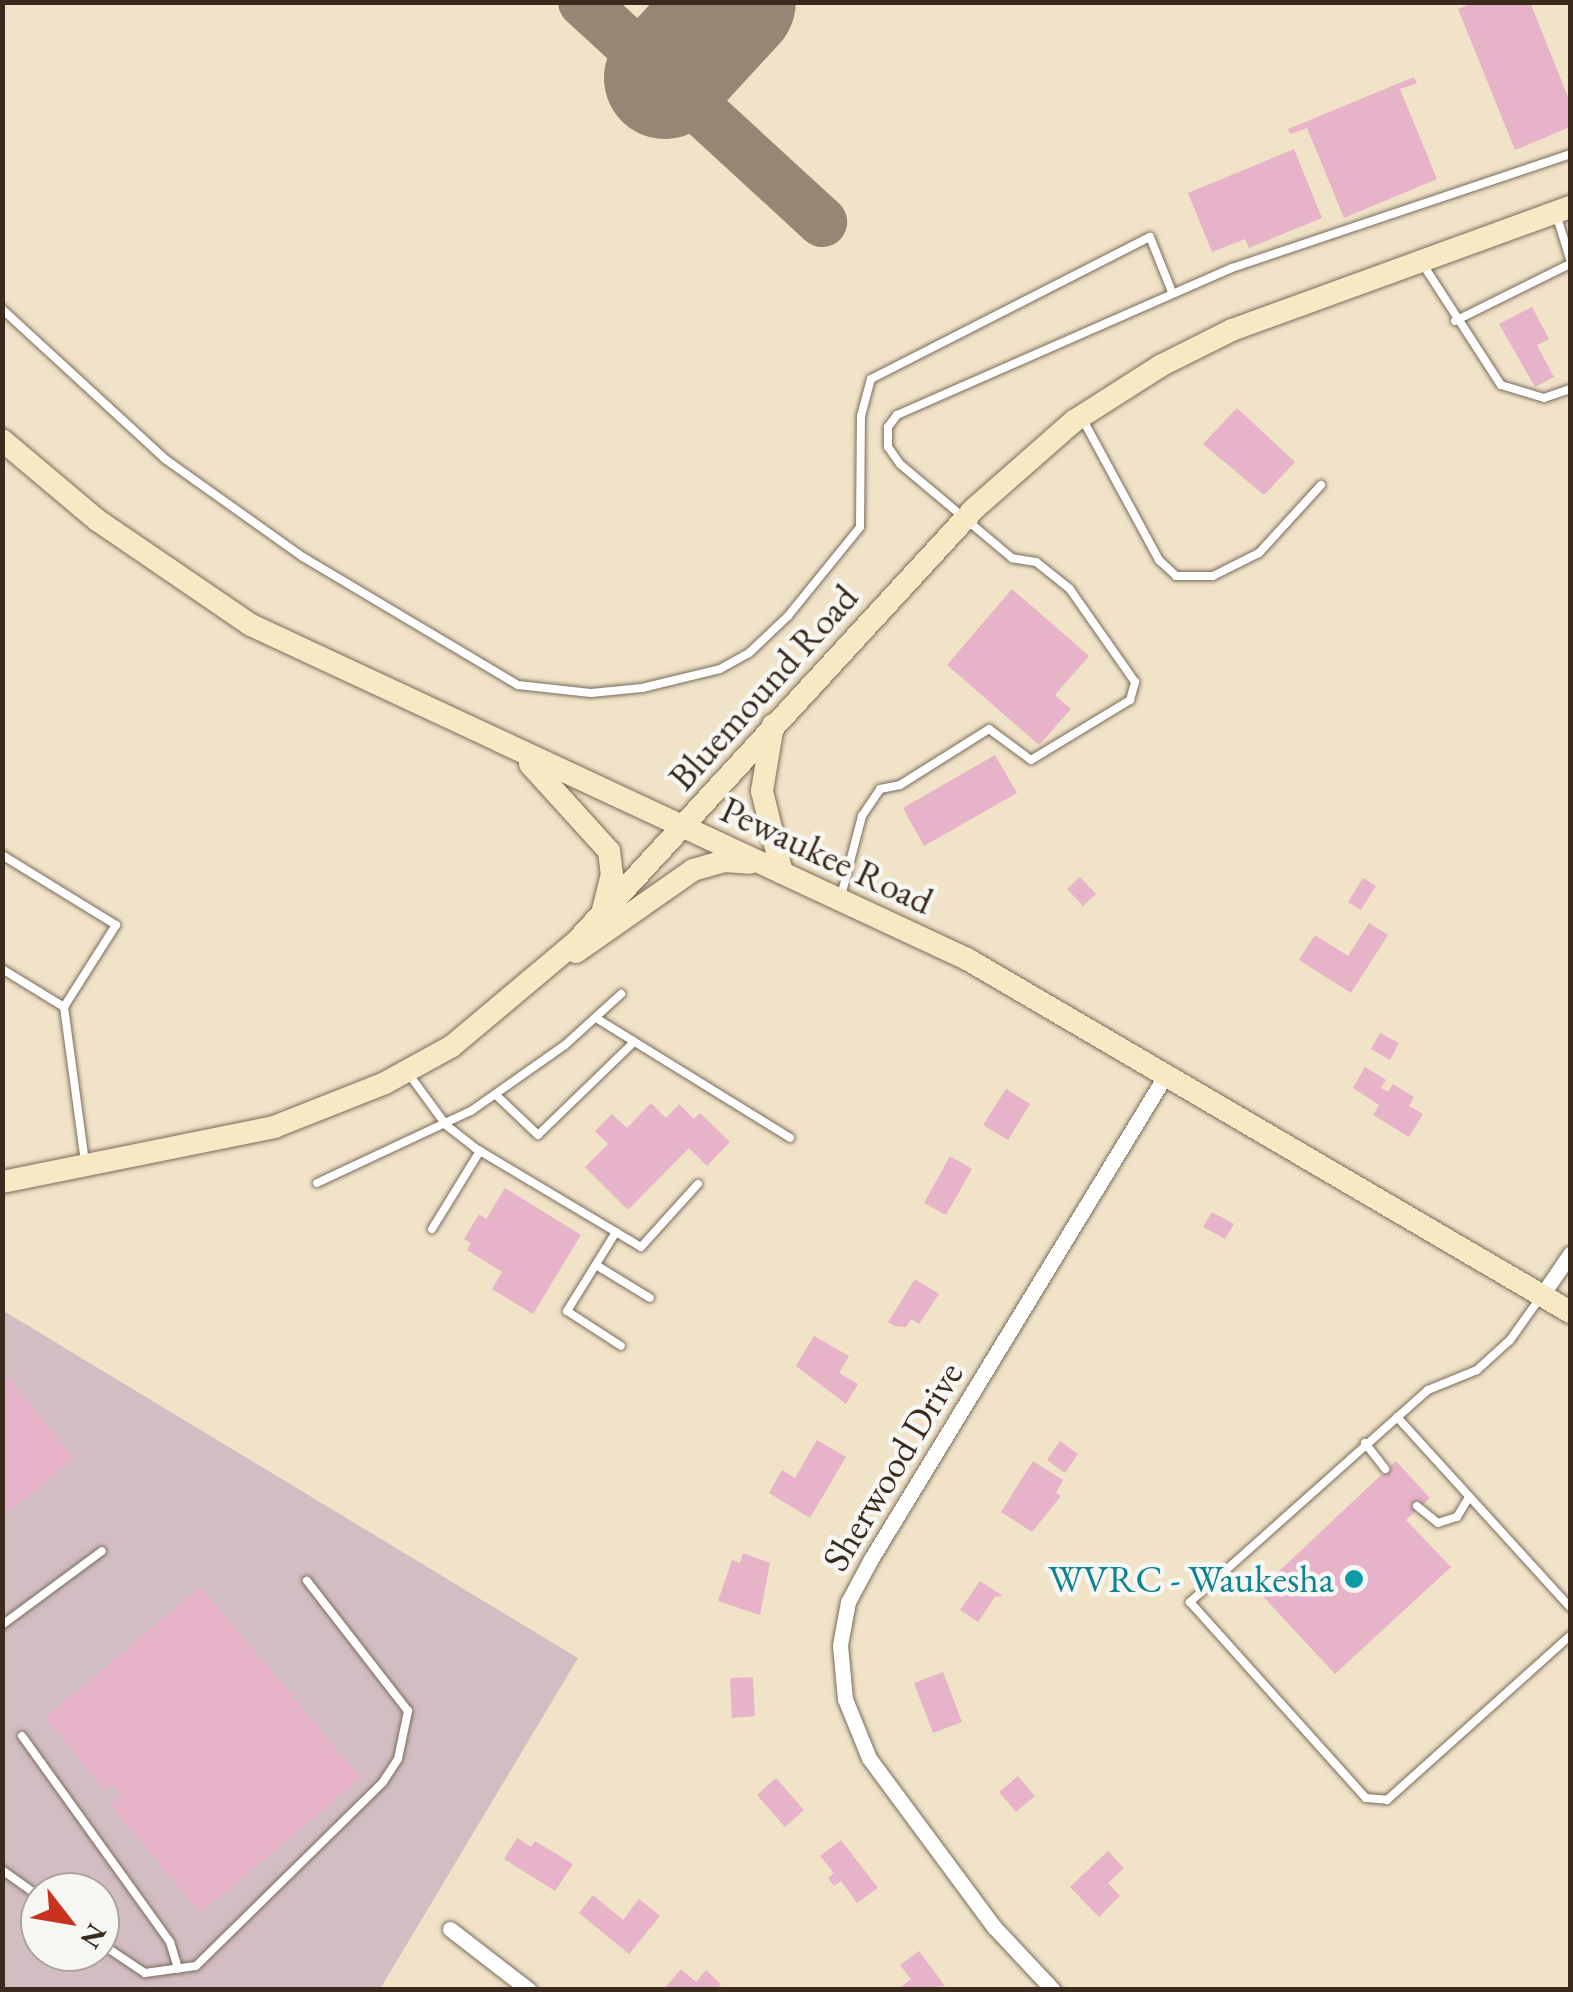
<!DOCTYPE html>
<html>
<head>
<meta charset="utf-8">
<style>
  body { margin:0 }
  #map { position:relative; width:1573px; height:1992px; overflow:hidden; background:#f0e3c8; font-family:"EB Garamond",serif }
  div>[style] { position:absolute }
  .industrial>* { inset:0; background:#d2bec2 }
  .taxiway>* { height:50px; margin:-25px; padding:0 25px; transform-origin:25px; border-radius:25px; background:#968673 }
  .runway>* { height:122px; margin:-61px; padding:0 61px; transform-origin:61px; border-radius:61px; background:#968673 }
  .building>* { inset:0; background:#e6b3c8 }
  .roads { filter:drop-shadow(0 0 2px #7a6b5a) drop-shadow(0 0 2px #7a6b5a) }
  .service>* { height:8px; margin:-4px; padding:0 4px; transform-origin:4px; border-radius:4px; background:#fff }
  .minor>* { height:15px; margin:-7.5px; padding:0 7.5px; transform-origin:7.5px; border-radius:7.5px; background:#fff }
  .secondary>* { height:22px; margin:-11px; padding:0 11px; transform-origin:11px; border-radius:11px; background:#f7e9c3 }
  .dots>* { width:28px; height:28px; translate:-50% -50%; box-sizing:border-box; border:5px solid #f6f6f2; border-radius:50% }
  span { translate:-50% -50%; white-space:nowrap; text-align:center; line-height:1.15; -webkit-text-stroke:9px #f6f6f2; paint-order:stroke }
  .street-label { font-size:38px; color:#3b2a1e }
  .culture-label { font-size:38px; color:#0d838f }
  .right { translate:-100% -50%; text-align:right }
  .frame { position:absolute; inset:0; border:5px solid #3b2a1e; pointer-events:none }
  .north { position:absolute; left:20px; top:1872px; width:100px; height:100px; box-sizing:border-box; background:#f6f6f2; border:2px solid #aba49d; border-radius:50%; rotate:121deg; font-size:28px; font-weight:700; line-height:40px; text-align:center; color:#3b2a1e }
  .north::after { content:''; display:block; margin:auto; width:35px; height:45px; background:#c8321e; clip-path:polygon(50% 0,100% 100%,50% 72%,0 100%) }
</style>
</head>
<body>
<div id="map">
  <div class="industrial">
    <i style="clip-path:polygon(evenodd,2px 1310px,578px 1658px,380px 1989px,3px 1989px,2px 1310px,40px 1892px,100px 1892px,100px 1952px,40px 1952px,40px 1892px)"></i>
  </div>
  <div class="taxiway">
    <i style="left:583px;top:2px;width:325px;rotate:42.6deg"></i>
  </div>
  <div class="runway">
    <i style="left:665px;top:78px;width:103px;rotate:-47.4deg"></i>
  </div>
  <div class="building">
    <i style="clip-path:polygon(1475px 2px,1530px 2px,1570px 102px,1570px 127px,1515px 150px,1458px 9px)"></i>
    <i style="clip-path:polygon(1414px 77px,1417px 83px,1400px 89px,1437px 179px,1344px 218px,1307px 128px,1290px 134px,1288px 129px)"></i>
    <i style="clip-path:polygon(1294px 149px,1322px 218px,1249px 248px,1245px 239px,1212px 252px,1188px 193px)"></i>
    <i style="clip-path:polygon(1532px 307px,1549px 339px,1537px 345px,1554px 377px,1535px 387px,1499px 324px)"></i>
    <i style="clip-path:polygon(1237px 408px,1295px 462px,1264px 495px,1203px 444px)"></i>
    <i style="clip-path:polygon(1012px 589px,1089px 656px,1055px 695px,1071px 709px,1039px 745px,947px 665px)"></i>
    <i style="clip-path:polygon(995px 755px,1017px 793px,924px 846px,903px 808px)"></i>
    <i style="clip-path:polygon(1080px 877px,1096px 894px,1083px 906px,1067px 889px)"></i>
    <i style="clip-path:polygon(1363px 878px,1376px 886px,1361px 910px,1348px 902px)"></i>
    <i style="clip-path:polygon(1369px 923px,1388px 935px,1351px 993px,1299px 960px,1315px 935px,1348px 956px)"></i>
    <i style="clip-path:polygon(1380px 1033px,1399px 1043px,1390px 1060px,1371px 1049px)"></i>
    <i style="clip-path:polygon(1365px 1067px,1386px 1080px,1381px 1088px,1388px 1092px,1393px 1084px,1414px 1097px,1409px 1106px,1423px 1114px,1409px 1137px,1373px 1115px,1379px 1105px,1353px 1088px)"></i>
    <i style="clip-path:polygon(1006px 1089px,1030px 1104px,1008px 1140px,983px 1125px)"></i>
    <i style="clip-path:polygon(651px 1103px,666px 1118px,679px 1104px,694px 1119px,700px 1113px,730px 1142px,707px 1166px,689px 1148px,628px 1210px,585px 1167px,608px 1144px,595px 1131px,612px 1114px,627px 1128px)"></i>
    <i style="clip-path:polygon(950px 1156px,972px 1169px,946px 1215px,924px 1203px)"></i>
    <i style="clip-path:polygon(505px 1188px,581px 1235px,533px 1314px,492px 1289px,502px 1272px,467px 1250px,471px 1243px,464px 1239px,479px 1214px,486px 1219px)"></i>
    <i style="clip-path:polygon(1212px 1212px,1234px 1224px,1225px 1239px,1203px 1227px)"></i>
    <i style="clip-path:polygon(915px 1279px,939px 1294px,919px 1324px,911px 1319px,906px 1327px,895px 1326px,888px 1322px)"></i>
    <i style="clip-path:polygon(814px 1336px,849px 1356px,839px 1373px,858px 1384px,846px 1404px,796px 1366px)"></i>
    <i style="clip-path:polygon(2px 1369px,74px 1459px,2px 1517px)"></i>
    <i style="clip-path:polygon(817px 1440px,846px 1457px,810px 1518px,769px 1493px,782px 1470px,795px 1478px)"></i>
    <i style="clip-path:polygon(1060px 1441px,1078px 1454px,1065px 1473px,1047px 1460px)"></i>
    <i style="clip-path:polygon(1033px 1461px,1063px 1480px,1056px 1493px,1061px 1496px,1032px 1532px,1001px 1512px)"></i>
    <i style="clip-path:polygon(1396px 1461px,1430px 1498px,1406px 1520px,1451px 1567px,1335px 1674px,1258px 1591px)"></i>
    <i style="clip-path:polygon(743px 1553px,770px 1563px,760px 1615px,718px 1601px,732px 1560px,740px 1563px)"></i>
    <i style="clip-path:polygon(980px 1581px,1003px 1596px,995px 1597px,978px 1622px,960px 1610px)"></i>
    <i style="clip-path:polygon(201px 1587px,361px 1778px,200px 1913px,110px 1805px,122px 1795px,112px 1784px,105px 1791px,45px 1718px)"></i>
    <i style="clip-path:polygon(943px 1672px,962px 1722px,933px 1733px,914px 1683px)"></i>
    <i style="clip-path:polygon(753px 1677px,755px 1716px,732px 1718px,730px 1678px)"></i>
    <i style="clip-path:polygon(1018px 1776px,1035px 1796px,1016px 1812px,999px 1792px)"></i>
    <i style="clip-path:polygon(776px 1778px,804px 1810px,785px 1827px,757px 1795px)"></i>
    <i style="clip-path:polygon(517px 1838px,531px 1847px,535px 1841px,573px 1864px,555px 1891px,504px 1859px)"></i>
    <i style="clip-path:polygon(841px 1840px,878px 1888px,857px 1903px,841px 1881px,834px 1886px,828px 1878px,834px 1873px,820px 1856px)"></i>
    <i style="clip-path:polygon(1108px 1851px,1124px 1868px,1108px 1883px,1120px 1896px,1099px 1917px,1070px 1887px)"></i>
    <i style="clip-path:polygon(593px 1895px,623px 1920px,639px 1899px,660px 1916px,629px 1954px,579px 1913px)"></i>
    <i style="clip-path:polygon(919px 1951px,945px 1986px,897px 1990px,911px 1979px,900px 1965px)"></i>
    <i style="clip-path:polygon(681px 1969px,696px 1982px,706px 1970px,721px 1984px,716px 1990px,663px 1990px)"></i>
  </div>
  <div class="roads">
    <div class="service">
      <i style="left:1557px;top:217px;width:44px;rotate:72.8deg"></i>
      <i style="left:1422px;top:263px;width:145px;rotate:57.1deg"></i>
      <i style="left:1501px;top:385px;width:45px;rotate:16.8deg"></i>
      <i style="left:1544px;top:398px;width:28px;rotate:-19deg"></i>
      <i style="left:2px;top:309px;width:222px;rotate:42.6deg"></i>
      <i style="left:165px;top:459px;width:169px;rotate:35.4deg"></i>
      <i style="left:303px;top:557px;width:250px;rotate:30.8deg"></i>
      <i style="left:518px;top:685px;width:73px;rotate:6.3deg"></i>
      <i style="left:591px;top:693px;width:51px;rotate:-5.6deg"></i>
      <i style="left:642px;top:688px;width:80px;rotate:-13.7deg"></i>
      <i style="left:720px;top:669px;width:33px;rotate:-29deg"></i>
      <i style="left:749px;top:653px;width:54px;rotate:-43.5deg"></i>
      <i style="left:788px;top:616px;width:114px;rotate:-51deg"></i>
      <i style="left:860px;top:527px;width:111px;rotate:-89.5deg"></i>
      <i style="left:861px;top:416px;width:38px;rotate:-75deg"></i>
      <i style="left:871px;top:379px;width:313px;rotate:-27deg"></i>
      <i style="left:1150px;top:237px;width:59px;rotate:68.2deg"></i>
      <i style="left:1455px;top:321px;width:128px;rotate:-26.4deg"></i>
      <i style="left:1083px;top:420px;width:159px;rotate:61.5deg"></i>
      <i style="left:1159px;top:560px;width:23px;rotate:43deg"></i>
      <i style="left:1176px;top:576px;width:37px"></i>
      <i style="left:1213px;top:576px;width:51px;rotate:-26.6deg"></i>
      <i style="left:1259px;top:553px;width:92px;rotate:-47.6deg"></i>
      <i style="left:2px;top:855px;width:134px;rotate:31.6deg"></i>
      <i style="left:116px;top:925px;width:97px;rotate:122.4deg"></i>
      <i style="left:64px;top:1007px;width:156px;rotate:82.3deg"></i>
      <i style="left:841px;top:896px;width:83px;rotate:-75.3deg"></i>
      <i style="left:862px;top:816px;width:32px;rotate:-56deg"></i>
      <i style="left:880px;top:789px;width:20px;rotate:-11deg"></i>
      <i style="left:900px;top:785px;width:105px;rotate:-32.2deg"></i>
      <i style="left:989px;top:729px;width:52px;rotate:36.4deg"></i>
      <i style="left:1031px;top:760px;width:116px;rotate:-31.2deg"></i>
      <i style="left:1130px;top:700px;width:19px;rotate:-74deg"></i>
      <i style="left:1135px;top:682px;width:113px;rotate:-125deg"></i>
      <i style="left:1070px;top:589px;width:43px;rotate:-141.5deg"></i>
      <i style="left:1036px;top:562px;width:24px;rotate:-171deg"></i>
      <i style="left:1012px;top:558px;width:146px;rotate:-140deg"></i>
      <i style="left:900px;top:464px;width:21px;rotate:-125deg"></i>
      <i style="left:888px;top:447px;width:20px;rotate:-90deg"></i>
      <i style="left:888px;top:427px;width:15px;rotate:-53deg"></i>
      <i style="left:897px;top:415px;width:366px;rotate:-23.7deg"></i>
      <i style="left:1232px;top:268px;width:357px;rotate:-18.6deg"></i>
      <i style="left:2px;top:969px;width:73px;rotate:31.5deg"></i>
      <i style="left:596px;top:1018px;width:228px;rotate:31.7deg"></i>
      <i style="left:408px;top:1073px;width:64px;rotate:53.8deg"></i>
      <i style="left:446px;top:1125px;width:37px;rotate:38deg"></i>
      <i style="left:475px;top:1148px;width:193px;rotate:30.8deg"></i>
      <i style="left:641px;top:1247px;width:85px;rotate:-47.9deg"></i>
      <i style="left:496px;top:1095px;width:58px;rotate:43.6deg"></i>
      <i style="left:538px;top:1135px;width:134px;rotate:-44.1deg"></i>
      <i style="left:317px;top:1183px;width:170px;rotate:-25.1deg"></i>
      <i style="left:471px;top:1111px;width:115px;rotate:-35.1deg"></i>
      <i style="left:565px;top:1045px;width:76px;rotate:-42.3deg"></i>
      <i style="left:432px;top:1229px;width:92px;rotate:-58.4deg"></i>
      <i style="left:616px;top:1232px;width:93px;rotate:121.8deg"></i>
      <i style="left:567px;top:1311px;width:64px;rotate:32.9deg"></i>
      <i style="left:596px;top:1265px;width:63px;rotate:31.4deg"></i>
      <i style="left:1540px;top:1298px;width:52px;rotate:125.5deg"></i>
      <i style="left:1510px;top:1340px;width:45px;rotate:137.7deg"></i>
      <i style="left:1477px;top:1370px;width:53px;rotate:157.8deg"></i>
      <i style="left:1428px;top:1390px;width:319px;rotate:138.3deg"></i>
      <i style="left:1190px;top:1602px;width:263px;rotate:48.1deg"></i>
      <i style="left:1366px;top:1798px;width:21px;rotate:5deg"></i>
      <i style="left:1387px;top:1800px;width:246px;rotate:-41.9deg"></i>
      <i style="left:1397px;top:1417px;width:257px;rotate:47.7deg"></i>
      <i style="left:1365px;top:1443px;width:33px;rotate:52deg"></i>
      <i style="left:1417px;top:1506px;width:27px;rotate:39deg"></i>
      <i style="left:1438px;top:1523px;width:20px;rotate:-18deg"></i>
      <i style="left:1457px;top:1517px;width:23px;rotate:-59deg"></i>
      <i style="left:2px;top:1625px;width:124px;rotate:-36.5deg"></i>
      <i style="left:22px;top:1736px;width:254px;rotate:54.3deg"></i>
      <i style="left:170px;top:1942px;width:28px;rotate:73deg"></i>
      <i style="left:2px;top:1870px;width:47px;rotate:35.4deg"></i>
      <i style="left:100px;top:1943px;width:54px;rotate:33.7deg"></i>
      <i style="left:145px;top:1973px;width:51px;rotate:-7.8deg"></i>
      <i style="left:196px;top:1966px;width:262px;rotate:-44.5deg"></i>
      <i style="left:383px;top:1782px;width:27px;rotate:-57deg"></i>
      <i style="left:398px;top:1759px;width:49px;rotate:-78.2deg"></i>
      <i style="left:408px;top:1711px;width:165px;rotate:-127.8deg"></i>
    </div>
    <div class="minor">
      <i style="left:1542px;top:1295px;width:50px;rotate:-55.7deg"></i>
      <i style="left:450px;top:1929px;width:100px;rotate:37.7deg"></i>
      <i style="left:1053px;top:1990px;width:86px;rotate:-133.1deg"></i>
      <i style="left:994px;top:1927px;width:210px;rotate:-126.5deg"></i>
      <i style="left:869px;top:1758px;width:64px;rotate:-112.1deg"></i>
      <i style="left:845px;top:1699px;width:54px;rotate:-95.3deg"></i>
      <i style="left:840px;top:1645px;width:44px;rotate:-79.5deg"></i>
      <i style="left:848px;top:1602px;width:49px;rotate:-61.9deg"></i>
      <i style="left:871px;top:1559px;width:569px;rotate:-58.66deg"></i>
    </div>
    <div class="secondary">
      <i style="left:2px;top:440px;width:124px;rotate:40.1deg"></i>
      <i style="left:97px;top:520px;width:186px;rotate:34.3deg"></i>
      <i style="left:251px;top:625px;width:790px;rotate:25.01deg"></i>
      <i style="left:967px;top:959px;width:699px;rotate:30.34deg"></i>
      <i style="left:773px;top:725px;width:67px;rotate:99.5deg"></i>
      <i style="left:762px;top:791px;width:84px;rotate:76.3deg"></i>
      <i style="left:530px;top:764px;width:118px;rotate:47.8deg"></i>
      <i style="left:609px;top:851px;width:23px;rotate:83deg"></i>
      <i style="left:612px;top:874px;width:41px;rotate:104deg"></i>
      <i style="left:576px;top:952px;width:143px;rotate:-35deg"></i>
      <i style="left:693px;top:870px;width:32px;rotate:-16deg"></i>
      <i style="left:724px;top:861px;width:26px;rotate:4deg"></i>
      <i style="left:2px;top:1182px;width:278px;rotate:-11.4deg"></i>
      <i style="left:274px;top:1127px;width:119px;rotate:-21.6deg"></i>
      <i style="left:385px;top:1083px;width:77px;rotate:-28.9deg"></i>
      <i style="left:452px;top:1046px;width:163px;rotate:-40deg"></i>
      <i style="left:577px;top:941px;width:588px;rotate:-47.41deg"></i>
      <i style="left:975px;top:508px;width:132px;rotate:-41.3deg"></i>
      <i style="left:1074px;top:421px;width:104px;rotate:-32.5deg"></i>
      <i style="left:1162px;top:365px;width:78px;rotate:-26.6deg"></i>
      <i style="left:1232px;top:330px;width:360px;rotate:-20deg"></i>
    </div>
  </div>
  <div class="dots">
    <i style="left:1354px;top:1579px;background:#0f9aa8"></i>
  </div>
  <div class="street-label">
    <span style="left:763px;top:687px;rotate:-48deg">Bluemound Road</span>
    <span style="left:827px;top:855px;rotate:25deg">Pewaukee Road</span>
    <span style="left:892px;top:1466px;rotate:-59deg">Sherwood Drive</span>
  </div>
  <div class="culture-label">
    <span class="right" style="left:1334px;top:1579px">WVRC - Waukesha</span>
  </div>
  <div class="frame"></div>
  <div class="north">N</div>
</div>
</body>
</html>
